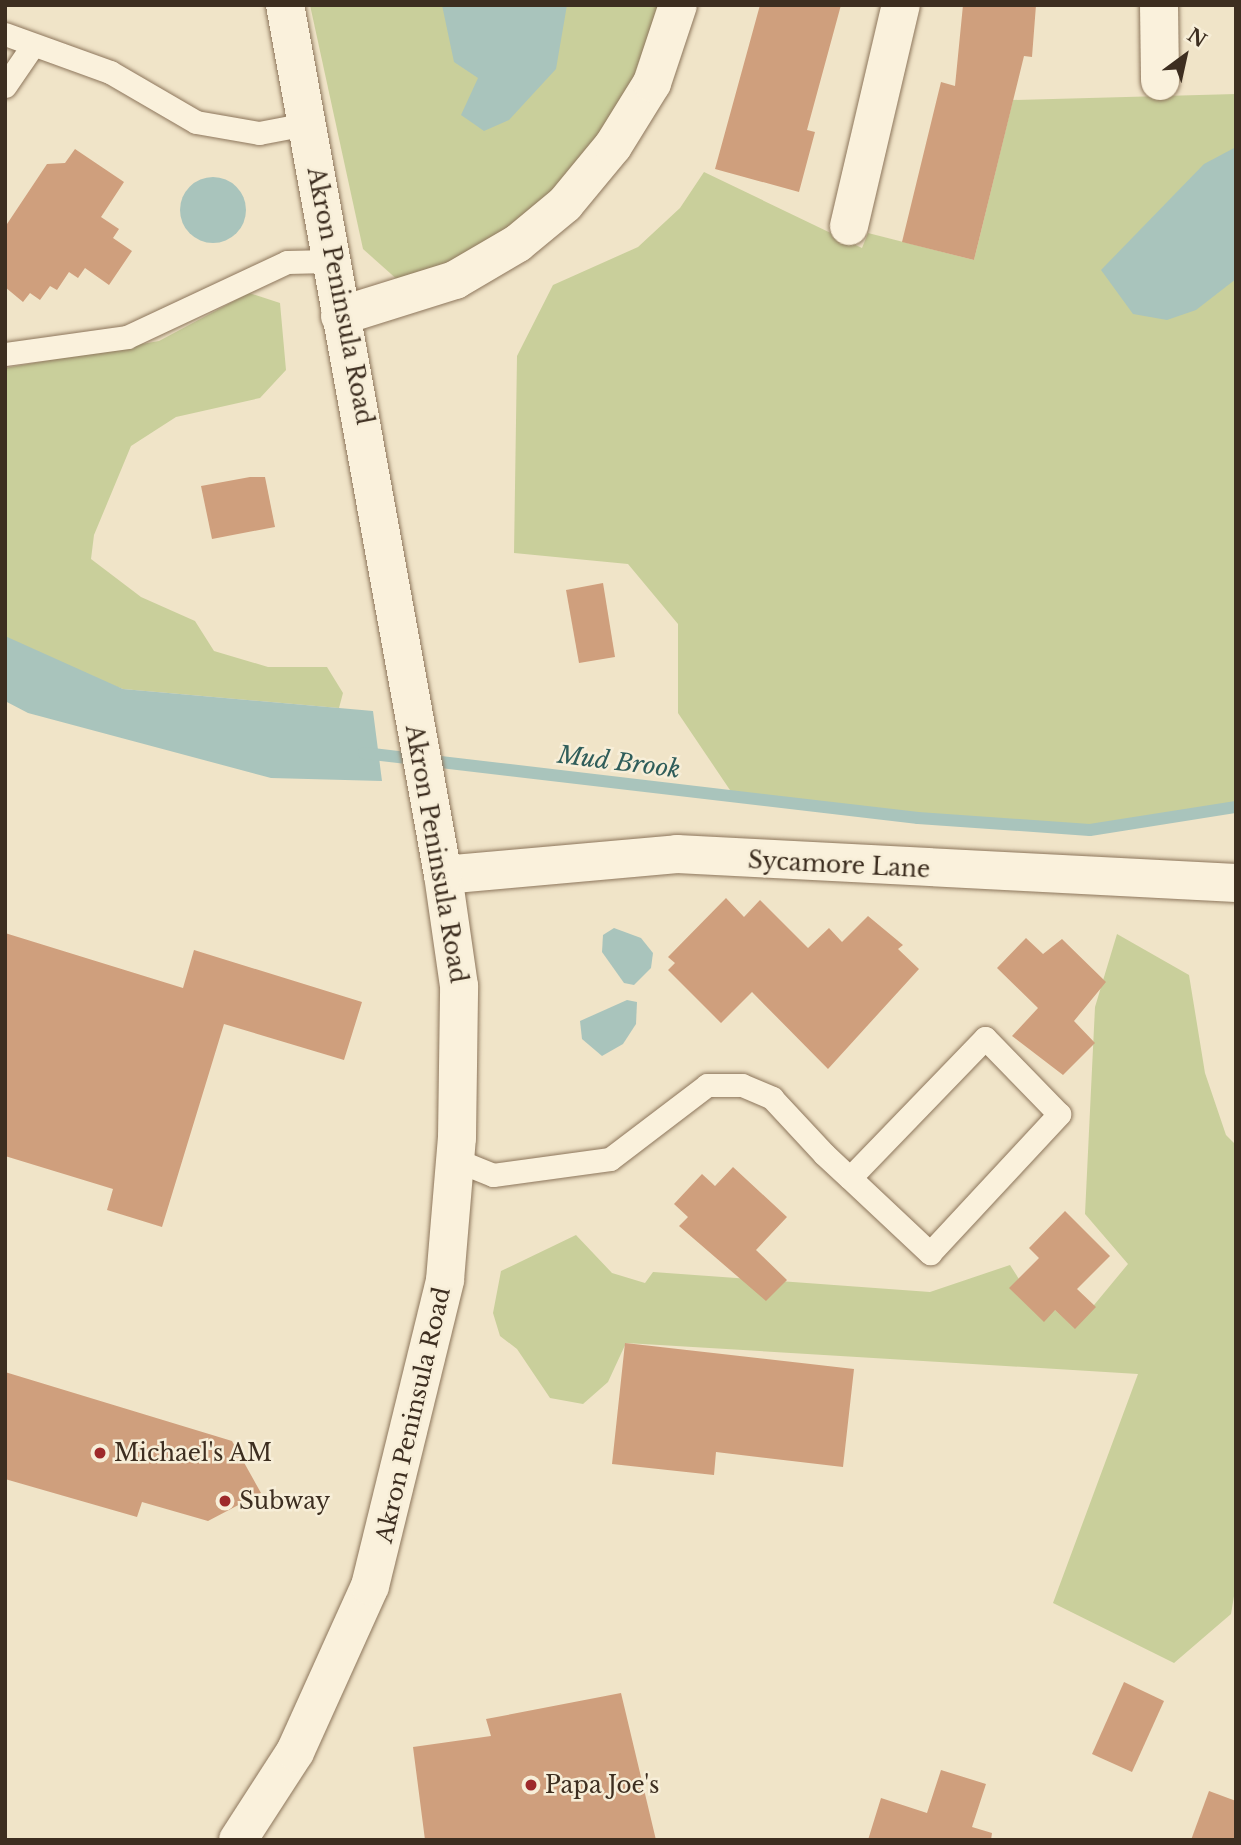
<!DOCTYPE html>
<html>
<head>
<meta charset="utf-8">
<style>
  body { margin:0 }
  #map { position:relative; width:1241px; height:1845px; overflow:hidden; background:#f0e4c8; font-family:"Libre Baskerville",serif }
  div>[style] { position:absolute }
  .green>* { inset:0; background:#c9cf9b }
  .water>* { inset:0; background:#a9c4bc }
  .round { border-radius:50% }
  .stream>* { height:12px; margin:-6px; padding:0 6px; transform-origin:6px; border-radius:6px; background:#a9c4bc }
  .building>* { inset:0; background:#cf9f7d }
  .roads { filter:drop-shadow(0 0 2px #8d765c) drop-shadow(0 0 2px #8d765c) }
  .service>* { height:23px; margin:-11.5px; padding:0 11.5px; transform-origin:11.5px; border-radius:11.5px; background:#faf1dc }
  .minor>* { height:38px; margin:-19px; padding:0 19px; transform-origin:19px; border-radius:19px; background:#faf1dc }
  .tertiary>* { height:38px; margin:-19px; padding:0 19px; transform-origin:19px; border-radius:19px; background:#faf1dc }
  .dots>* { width:19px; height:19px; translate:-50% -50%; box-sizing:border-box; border:4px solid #f7eed8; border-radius:50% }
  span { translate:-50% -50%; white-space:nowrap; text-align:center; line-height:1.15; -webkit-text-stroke:5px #f7eed8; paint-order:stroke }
  .street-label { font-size:23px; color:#3d2e20 }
  .poi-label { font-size:23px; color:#3d2e20 }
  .left { translate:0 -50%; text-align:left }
  .water-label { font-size:24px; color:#2f5d5a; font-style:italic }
  .frame { position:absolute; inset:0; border:7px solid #3d2e20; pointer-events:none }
  .north { position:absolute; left:1150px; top:21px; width:70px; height:70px; -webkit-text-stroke:5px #f7eed8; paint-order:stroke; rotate:33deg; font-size:19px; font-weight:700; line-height:28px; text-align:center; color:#3d2e20 }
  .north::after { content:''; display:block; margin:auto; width:24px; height:32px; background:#3d2e20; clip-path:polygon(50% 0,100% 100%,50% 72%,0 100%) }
</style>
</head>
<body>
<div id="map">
  <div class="green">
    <i style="clip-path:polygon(310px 5px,661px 5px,626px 105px,567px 183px,468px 264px,400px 282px,363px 249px)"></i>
    <i style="clip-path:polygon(1236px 94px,1236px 807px,1090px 830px,734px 796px,678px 713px,678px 624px,628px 564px,514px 553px,517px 356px,553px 285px,638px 247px,680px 208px,704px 172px,862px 248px,868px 233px,974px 260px,1013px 100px)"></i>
    <i style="clip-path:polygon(249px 293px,280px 303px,286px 370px,260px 398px,176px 417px,131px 446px,94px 535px,91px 559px,141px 597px,195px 621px,214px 651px,268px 667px,327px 667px,343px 693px,339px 708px,123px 689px,5px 647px,5px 368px,159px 341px)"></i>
    <i style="clip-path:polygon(1117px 934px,1189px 975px,1205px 1073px,1226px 1135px,1236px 1145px,1236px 1584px,1231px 1614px,1174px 1663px,1053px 1603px,1138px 1374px,626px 1343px,608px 1382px,583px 1404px,550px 1398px,517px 1349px,500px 1336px,493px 1313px,501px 1271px,576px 1235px,612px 1273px,645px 1283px,653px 1272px,930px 1292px,1010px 1265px,1038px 1309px,1055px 1310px,1075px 1328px,1128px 1264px,1085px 1214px,1095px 1007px)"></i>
  </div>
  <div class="water">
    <i style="clip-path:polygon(442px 5px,567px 5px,556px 69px,509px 120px,484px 131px,461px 115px,478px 78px,454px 62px)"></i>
    <i style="clip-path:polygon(1236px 147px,1236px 279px,1196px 310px,1167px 320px,1133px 314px,1101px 270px,1204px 164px)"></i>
    <i class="round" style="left:180px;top:177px;width:66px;height:66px"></i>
    <i style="clip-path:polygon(5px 636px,123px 689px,373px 711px,382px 781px,271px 778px,28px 713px,5px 701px)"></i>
    <i style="clip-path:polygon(614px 928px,641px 938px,653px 953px,651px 968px,634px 985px,624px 983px,602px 952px,603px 935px)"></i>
    <i style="clip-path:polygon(627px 1000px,637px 1002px,636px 1024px,623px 1044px,602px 1056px,582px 1039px,580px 1021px)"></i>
  </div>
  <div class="stream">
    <i style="left:364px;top:753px;width:558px;rotate:6.69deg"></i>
    <i style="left:918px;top:818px;width:172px;rotate:4deg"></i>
    <i style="left:1090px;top:830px;width:148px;rotate:-9deg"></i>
  </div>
  <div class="building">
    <i style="clip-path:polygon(760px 5px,841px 5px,807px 130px,815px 132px,799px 192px,715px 169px)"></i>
    <i style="clip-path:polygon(963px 5px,1036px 5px,1032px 57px,1024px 56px,974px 260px,902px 242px,941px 82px,955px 86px)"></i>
    <i style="clip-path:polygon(75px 149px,124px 182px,101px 217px,119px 229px,113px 238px,132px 251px,109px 285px,85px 268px,78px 278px,69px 272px,57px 290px,50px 286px,40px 300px,30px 293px,23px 302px,5px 287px,5px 227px,47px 164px,65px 163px)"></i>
    <i style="clip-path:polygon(250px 477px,265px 477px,275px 527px,212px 539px,201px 486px)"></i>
    <i style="clip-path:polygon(603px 583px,615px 657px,579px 663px,566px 590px)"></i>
    <i style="clip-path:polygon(726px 898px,744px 917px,760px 900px,808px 948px,829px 928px,842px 942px,868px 916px,903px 945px,898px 949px,919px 969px,828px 1069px,752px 992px,721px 1023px,668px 970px,675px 963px,668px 957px)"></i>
    <i style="clip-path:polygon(5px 933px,183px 988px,194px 950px,362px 1002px,344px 1060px,224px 1024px,162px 1227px,107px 1210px,113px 1189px,5px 1156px)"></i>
    <i style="clip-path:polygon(1026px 938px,1043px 954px,1062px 939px,1106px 982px,1074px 1021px,1095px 1043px,1063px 1075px,1012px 1036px,1038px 1008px,997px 968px)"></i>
    <i style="clip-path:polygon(733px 1167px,787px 1217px,756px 1250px,787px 1280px,766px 1301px,679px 1226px,688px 1217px,674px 1204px,702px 1174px,715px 1186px)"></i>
    <i style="clip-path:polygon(1065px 1211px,1110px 1256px,1077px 1289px,1096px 1307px,1075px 1329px,1055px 1310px,1044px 1322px,1009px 1288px,1039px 1258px,1029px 1248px)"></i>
    <i style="clip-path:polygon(625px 1343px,854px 1369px,843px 1467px,716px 1452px,714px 1475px,612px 1464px)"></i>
    <i style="clip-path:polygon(5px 1372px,232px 1441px,261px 1493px,208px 1521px,142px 1502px,137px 1517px,5px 1479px)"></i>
    <i style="clip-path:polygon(1124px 1682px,1164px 1701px,1132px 1772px,1092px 1754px)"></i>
    <i style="clip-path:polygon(621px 1693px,656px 1840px,425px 1840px,413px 1747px,491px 1736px,486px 1719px)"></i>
    <i style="clip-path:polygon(941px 1770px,986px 1784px,972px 1827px,992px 1833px,991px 1840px,868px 1840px,881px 1798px,927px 1813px)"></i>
    <i style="clip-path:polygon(1209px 1791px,1236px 1801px,1236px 1840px,1191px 1840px)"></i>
  </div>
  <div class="roads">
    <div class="service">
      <i style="left:5px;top:34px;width:112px;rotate:19.9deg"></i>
      <i style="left:110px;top:72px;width:99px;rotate:30.2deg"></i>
      <i style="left:196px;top:122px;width:64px;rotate:9.9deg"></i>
      <i style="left:259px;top:133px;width:48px;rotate:-10.8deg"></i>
      <i style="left:5px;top:86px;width:46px;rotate:-55.6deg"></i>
      <i style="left:5px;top:354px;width:123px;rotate:-7.9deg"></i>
      <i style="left:127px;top:337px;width:177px;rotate:-25.1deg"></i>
      <i style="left:287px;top:262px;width:42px;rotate:-1.4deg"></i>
      <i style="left:456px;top:1160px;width:40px;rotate:22deg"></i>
      <i style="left:493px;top:1175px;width:118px;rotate:-7.8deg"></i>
      <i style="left:610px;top:1159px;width:122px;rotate:-37.3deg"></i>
      <i style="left:707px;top:1085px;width:35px"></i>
      <i style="left:742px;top:1085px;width:33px;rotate:23deg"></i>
      <i style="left:772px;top:1098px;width:76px;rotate:47.1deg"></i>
      <i style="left:824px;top:1154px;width:35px;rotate:43deg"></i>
      <i style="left:850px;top:1178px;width:110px;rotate:43.2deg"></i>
      <i style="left:930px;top:1253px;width:190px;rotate:-47.1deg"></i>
      <i style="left:1059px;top:1114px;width:106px;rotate:-134.2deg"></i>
      <i style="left:985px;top:1038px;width:194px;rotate:134deg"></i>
    </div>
    <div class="minor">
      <i style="left:1159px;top:5px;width:76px;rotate:89.2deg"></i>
      <i style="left:849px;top:226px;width:227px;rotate:-76.8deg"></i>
      <i style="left:340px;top:316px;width:121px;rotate:-17.4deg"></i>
      <i style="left:455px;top:280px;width:73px;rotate:-30.4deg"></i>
      <i style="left:518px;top:243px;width:61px;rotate:-39.7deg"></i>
      <i style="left:565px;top:204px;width:75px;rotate:-50.4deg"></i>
      <i style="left:613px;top:146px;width:74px;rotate:-58.2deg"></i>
      <i style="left:652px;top:83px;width:82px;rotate:-71.6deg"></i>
      <i style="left:443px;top:875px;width:235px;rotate:-5.1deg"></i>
      <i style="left:677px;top:854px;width:560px;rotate:2.97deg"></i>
    </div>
    <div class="tertiary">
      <i style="left:238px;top:1840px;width:105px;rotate:-57.1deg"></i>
      <i style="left:295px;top:1752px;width:182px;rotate:-65.7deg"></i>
      <i style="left:370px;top:1586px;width:315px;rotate:-76.2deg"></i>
      <i style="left:445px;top:1280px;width:143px;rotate:-85.2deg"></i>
      <i style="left:457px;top:1138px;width:152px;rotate:-89.2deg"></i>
      <i style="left:459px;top:986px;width:112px;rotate:-98.2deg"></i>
      <i style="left:443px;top:875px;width:884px;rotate:-100.29deg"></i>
    </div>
  </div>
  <div class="dots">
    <i style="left:100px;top:1453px;background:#9e2a2b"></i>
    <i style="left:225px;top:1501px;background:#9e2a2b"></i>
    <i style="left:531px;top:1785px;background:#9e2a2b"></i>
  </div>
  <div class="street-label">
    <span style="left:340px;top:296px;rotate:79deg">Akron Peninsula Road</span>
    <span style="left:436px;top:854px;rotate:80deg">Akron Peninsula Road</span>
    <span style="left:839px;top:865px;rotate:3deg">Sycamore Lane</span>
    <span style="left:413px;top:1415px;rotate:-77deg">Akron Peninsula Road</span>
  </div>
  <div class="poi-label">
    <span class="left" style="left:114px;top:1453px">Michael's AM</span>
    <span class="left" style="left:239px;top:1501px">Subway</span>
    <span class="left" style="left:545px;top:1785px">Papa Joe's</span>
  </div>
  <div class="water-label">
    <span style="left:619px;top:762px;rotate:7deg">Mud Brook</span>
  </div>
  <div class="frame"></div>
  <div class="north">N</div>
</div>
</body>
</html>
